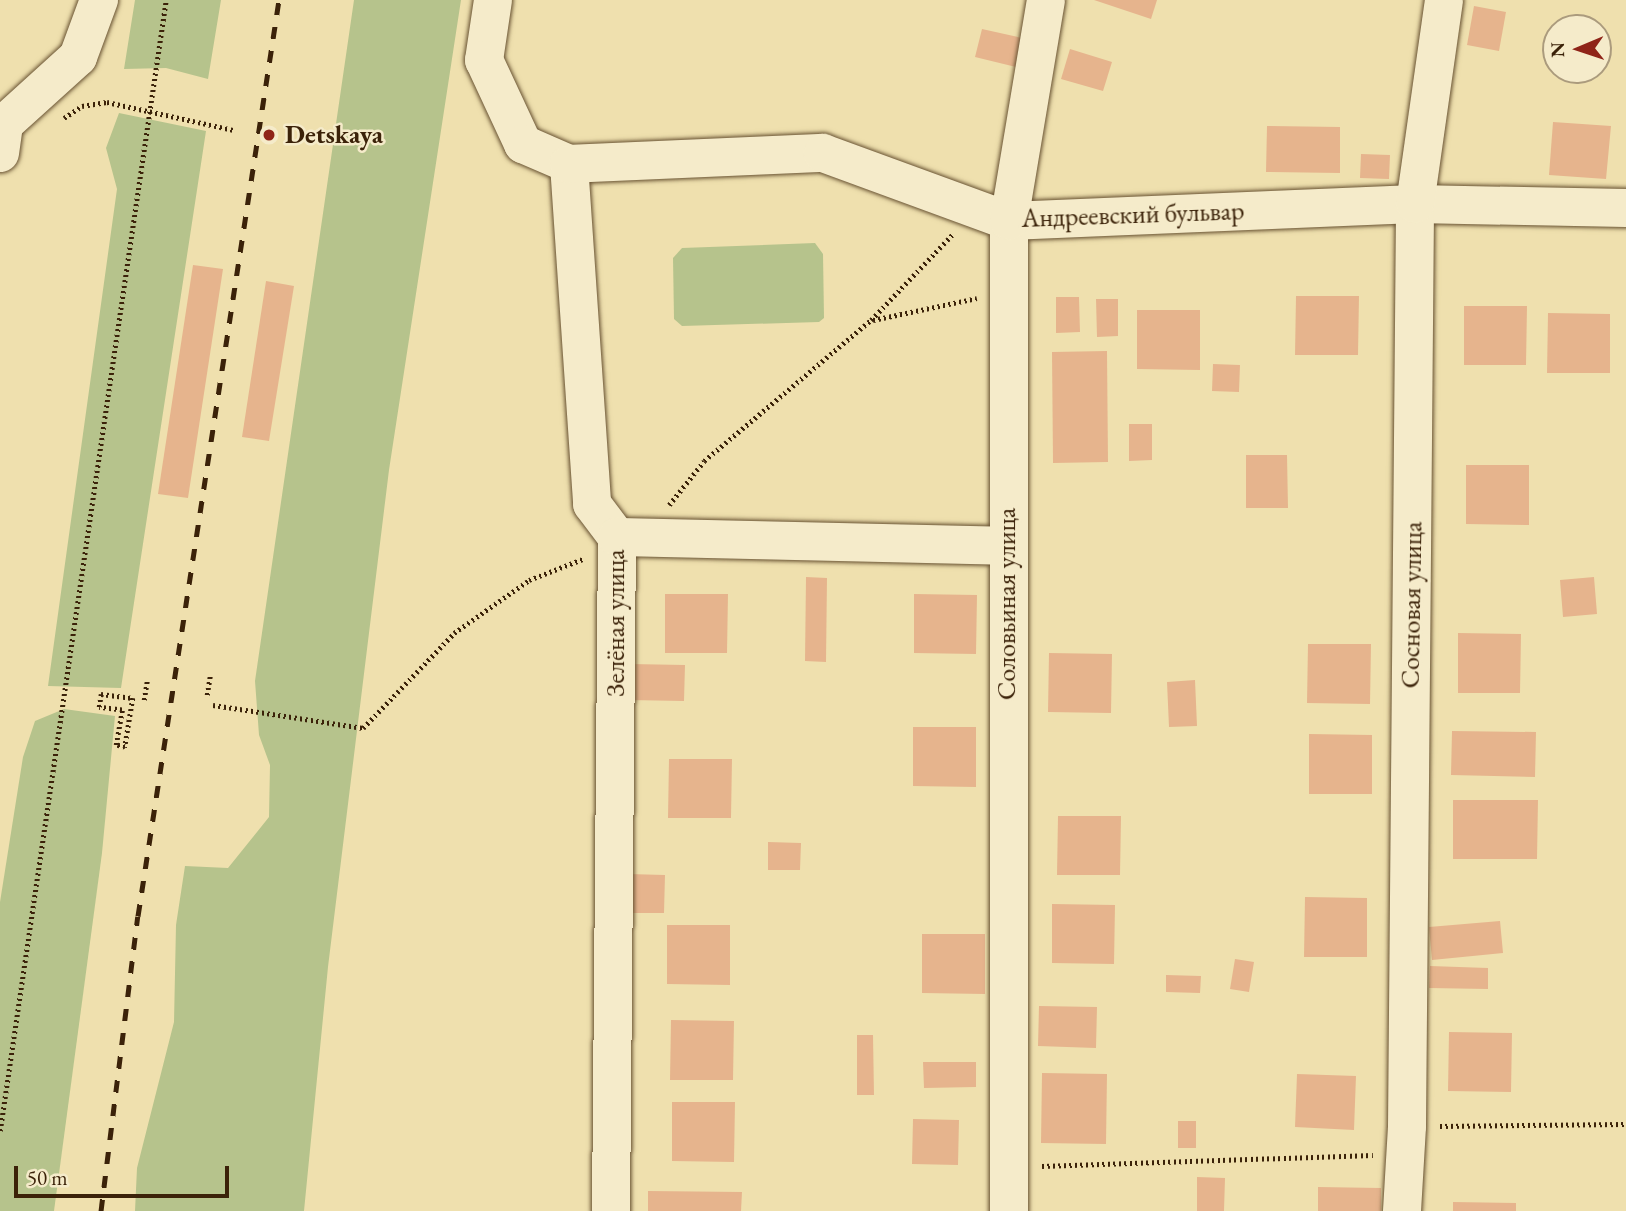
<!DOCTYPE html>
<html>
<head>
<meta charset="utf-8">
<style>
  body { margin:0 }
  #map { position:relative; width:1626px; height:1211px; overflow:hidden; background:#efe0ae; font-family:"EB Garamond",serif }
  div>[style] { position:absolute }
  .green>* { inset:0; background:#b6c38c }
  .building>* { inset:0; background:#e6b48d }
  .path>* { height:4.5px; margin-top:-2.25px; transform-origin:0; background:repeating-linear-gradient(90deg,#3b2209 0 2px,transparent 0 5.5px) }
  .roads { filter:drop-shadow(0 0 2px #685232) drop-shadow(0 0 2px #685232) }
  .minor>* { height:38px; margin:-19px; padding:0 19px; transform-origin:19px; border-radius:19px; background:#f5ebca }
  .rail>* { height:5px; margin-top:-2.5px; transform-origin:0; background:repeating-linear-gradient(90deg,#3b2209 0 12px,transparent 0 24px) }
  .dots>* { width:19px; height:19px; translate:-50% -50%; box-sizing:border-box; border:4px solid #f5ebca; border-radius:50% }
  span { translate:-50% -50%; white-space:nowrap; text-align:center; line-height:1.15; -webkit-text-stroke:5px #f5ebca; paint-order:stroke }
  .poi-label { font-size:26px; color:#3b2209; font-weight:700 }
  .left { translate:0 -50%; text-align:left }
  .street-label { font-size:26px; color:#3b2209 }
  .north { position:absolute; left:1542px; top:14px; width:70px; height:70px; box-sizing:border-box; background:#f5ebca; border:2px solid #ab9b7d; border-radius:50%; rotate:268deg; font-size:19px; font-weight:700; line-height:28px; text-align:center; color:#3b2209 }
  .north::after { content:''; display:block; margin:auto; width:24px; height:32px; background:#8f2418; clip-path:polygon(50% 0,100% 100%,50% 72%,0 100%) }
  .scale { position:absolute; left:14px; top:1166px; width:215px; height:32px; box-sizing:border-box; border:4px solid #3b2209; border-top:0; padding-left:9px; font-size:21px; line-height:24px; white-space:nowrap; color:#3b2209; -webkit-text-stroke:5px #f5ebca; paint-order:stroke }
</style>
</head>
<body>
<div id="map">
  <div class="green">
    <i style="clip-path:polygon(135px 0,221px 0,208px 79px,166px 68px,124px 69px)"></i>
    <i style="clip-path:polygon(354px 0,461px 0,389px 470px,328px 967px,304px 1211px,135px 1211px,137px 1168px,174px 1022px,176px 925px,185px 866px,228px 868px,269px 817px,270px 765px,259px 735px,255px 681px)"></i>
    <i style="clip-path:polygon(119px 113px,206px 131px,121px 688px,48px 686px,117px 189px,106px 148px)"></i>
    <i style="clip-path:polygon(815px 243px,823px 254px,824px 318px,819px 322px,682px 326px,674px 319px,673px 258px,682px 248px)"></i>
    <i style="clip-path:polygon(64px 709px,115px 716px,102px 853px,54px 1211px,0 1211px,0 902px,23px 757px,35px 721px)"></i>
  </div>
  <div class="building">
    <i style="clip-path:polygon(1094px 0,1157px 0,1151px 19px)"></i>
    <i style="clip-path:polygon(1474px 6px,1506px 12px,1499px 51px,1467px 45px)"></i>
    <i style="clip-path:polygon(982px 29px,1022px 38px,1016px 67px,975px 57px)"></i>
    <i style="clip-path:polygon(1070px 49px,1112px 62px,1103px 91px,1061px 79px)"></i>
    <i style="clip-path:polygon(1553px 122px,1611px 126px,1606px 179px,1549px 175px)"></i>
    <i style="clip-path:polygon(1267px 126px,1340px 127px,1340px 173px,1266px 172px)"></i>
    <i style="clip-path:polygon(1361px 154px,1390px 155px,1389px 179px,1360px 178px)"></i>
    <i style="clip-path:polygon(193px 265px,223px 269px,188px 498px,158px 494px)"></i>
    <i style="clip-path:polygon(266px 281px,294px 286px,269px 441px,242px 437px)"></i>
    <i style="clip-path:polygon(1296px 296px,1359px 296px,1358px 355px,1295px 355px)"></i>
    <i style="clip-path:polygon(1056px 297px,1079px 297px,1080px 332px,1056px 333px)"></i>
    <i style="clip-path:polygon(1096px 299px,1118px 299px,1118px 336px,1097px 337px)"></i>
    <i style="clip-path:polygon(1464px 306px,1527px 306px,1526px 365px,1464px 365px)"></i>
    <i style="clip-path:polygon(1137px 310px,1200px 310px,1200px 370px,1137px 369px)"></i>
    <i style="clip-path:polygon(1548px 313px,1610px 314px,1610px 373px,1547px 373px)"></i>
    <i style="clip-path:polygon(1107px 351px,1108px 462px,1053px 463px,1052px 352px)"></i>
    <i style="clip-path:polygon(1213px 364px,1240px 365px,1239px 392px,1212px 391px)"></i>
    <i style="clip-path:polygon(1129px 424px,1152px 424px,1152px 460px,1129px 461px)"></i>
    <i style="clip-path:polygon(1246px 455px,1287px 455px,1288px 508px,1246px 508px)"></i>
    <i style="clip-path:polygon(1466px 465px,1529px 465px,1529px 525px,1466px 524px)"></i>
    <i style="clip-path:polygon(806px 577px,827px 578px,826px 662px,805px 661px)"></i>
    <i style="clip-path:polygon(1594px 577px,1597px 614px,1563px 617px,1560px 580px)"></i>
    <i style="clip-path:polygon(665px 594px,728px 594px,727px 653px,665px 653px)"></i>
    <i style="clip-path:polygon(914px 594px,977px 595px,976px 654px,914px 653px)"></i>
    <i style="clip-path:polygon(1458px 633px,1521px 634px,1520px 693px,1458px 693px)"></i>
    <i style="clip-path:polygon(1308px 644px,1371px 644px,1370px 704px,1307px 703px)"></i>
    <i style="clip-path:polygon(1049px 653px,1112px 654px,1111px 713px,1048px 712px)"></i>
    <i style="clip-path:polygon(630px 664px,685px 665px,684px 701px,629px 700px)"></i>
    <i style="clip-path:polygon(1195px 680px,1197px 726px,1169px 727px,1167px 682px)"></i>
    <i style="clip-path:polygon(913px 727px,976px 727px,976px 787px,913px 786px)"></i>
    <i style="clip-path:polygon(1452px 731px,1536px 732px,1535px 777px,1451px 775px)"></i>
    <i style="clip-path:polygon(1309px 734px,1372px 735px,1372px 794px,1309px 794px)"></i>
    <i style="clip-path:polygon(669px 759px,732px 759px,731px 818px,668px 818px)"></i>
    <i style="clip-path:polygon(1453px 800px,1538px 800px,1537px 859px,1453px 859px)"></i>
    <i style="clip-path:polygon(1058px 816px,1121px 816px,1120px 875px,1057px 875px)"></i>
    <i style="clip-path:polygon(768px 842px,801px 843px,800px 870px,768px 870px)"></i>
    <i style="clip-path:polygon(628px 874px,665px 875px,664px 913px,628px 913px)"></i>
    <i style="clip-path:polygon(1305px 897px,1367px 898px,1367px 957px,1304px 957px)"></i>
    <i style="clip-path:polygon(1052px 904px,1115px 905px,1114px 964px,1052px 963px)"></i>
    <i style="clip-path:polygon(1500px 921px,1503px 953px,1432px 960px,1429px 927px)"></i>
    <i style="clip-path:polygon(667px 925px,730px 925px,730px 985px,667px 984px)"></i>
    <i style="clip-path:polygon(922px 934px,985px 934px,985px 994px,922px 993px)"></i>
    <i style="clip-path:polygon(1235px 959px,1254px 962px,1249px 992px,1230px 989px)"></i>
    <i style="clip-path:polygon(1430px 966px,1488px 968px,1488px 989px,1429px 988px)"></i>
    <i style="clip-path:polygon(1166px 975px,1201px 976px,1200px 993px,1166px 992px)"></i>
    <i style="clip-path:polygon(1039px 1006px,1097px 1007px,1096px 1048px,1038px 1046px)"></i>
    <i style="clip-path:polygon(671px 1020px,734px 1021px,733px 1080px,670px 1080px)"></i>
    <i style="clip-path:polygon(1449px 1032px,1512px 1033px,1511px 1092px,1448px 1091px)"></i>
    <i style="clip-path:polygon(857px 1035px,873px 1035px,874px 1095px,857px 1095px)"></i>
    <i style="clip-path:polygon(923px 1062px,976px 1062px,976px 1087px,924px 1088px)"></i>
    <i style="clip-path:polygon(1042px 1073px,1107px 1074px,1106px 1144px,1041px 1143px)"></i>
    <i style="clip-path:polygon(1297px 1074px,1356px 1076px,1354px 1130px,1295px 1127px)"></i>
    <i style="clip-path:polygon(672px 1102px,735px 1102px,734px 1162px,672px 1161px)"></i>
    <i style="clip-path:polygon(913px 1119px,959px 1120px,958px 1165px,912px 1164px)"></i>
    <i style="clip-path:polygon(1178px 1121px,1196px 1121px,1196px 1148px,1178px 1148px)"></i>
    <i style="clip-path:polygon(1197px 1177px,1225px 1178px,1224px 1211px,1197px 1211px)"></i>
    <i style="clip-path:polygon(1318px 1187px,1381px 1188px,1381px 1211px,1318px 1211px)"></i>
    <i style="clip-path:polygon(648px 1191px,742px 1192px,741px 1211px,648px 1211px)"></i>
    <i style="clip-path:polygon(1453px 1202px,1516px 1203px,1516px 1211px,1453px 1211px)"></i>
  </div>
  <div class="path">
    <i style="left:64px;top:118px;width:22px;rotate:-34deg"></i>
    <i style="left:82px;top:106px;width:25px;rotate:-9deg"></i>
    <i style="left:107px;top:102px;width:129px;rotate:12.5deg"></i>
    <i style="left:873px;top:320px;width:106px;rotate:-11.9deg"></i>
    <i style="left:669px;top:505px;width:56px;rotate:-51.5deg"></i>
    <i style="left:704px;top:461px;width:219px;rotate:-40.2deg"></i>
    <i style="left:871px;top:320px;width:119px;rotate:-46.4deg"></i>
    <i style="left:101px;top:694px;width:32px;rotate:7deg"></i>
    <i style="left:133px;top:698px;width:50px;rotate:99.3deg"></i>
    <i style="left:125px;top:747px;width:9px;rotate:-167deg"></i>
    <i style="left:116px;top:745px;width:36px;rotate:-80deg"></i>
    <i style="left:122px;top:710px;width:23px;rotate:-173deg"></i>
    <i style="left:99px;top:707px;width:13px;rotate:-81deg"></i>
    <i style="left:207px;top:695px;width:20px;rotate:-81deg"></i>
    <i style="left:144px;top:700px;width:19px;rotate:-81deg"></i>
    <i style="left:213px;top:705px;width:152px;rotate:8.7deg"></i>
    <i style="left:363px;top:728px;width:132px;rotate:-46.2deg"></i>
    <i style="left:454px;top:633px;width:92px;rotate:-35.2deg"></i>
    <i style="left:529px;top:580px;width:58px;rotate:-21.3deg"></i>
    <i style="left:1440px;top:1126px;width:186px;rotate:-0.6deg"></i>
    <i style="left:0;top:1131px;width:1143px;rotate:-81.65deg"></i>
    <i style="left:1042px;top:1166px;width:331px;rotate:-1.9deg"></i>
  </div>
  <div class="roads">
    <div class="minor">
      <i style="left:493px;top:0;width:61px;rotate:98.5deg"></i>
      <i style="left:484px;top:60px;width:93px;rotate:65.1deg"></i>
      <i style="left:523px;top:144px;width:50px;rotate:23.5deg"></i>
      <i style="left:569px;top:164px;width:341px;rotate:86.1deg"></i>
      <i style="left:592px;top:504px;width:41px;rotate:52.9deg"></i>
      <i style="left:617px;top:537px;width:674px;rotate:90.51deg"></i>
      <i style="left:0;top:153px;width:29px;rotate:-82deg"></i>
      <i style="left:4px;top:124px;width:100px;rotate:-42.2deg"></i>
      <i style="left:78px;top:57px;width:61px;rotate:-69.8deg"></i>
      <i style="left:569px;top:164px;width:254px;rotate:-2.5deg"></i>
      <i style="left:823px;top:153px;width:198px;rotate:20.1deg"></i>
      <i style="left:1009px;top:221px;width:406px;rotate:-2.4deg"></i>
      <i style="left:1415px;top:204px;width:211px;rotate:1.1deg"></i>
      <i style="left:617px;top:537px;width:389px;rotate:1.3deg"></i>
      <i style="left:1009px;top:1211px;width:990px;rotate:-90deg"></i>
      <i style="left:1009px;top:221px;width:224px;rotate:-80.5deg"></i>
      <i style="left:1402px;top:1211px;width:85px;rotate:-86.6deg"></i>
      <i style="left:1407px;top:1126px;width:922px;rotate:-89.5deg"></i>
      <i style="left:1415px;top:204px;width:206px;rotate:-81.9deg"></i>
    </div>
  </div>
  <div class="rail">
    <i style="left:101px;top:1211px;width:297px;rotate:-82.9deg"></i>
    <i style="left:138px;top:916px;width:927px;rotate:-81.25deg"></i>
  </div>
  <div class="dots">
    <i style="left:269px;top:135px;background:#8f2418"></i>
  </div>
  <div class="poi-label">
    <span class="left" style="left:285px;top:135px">Detskaya</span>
  </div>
  <div class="street-label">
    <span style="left:1133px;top:215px;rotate:-2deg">Андреевский бульвар</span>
    <span style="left:1007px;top:604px;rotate:-90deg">Соловьиная улица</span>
    <span style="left:1412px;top:605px;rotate:-89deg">Сосновая улица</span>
    <span style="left:616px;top:623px;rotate:-90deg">Зелёная улица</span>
  </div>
  <div class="north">N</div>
  <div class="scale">50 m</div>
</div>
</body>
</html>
